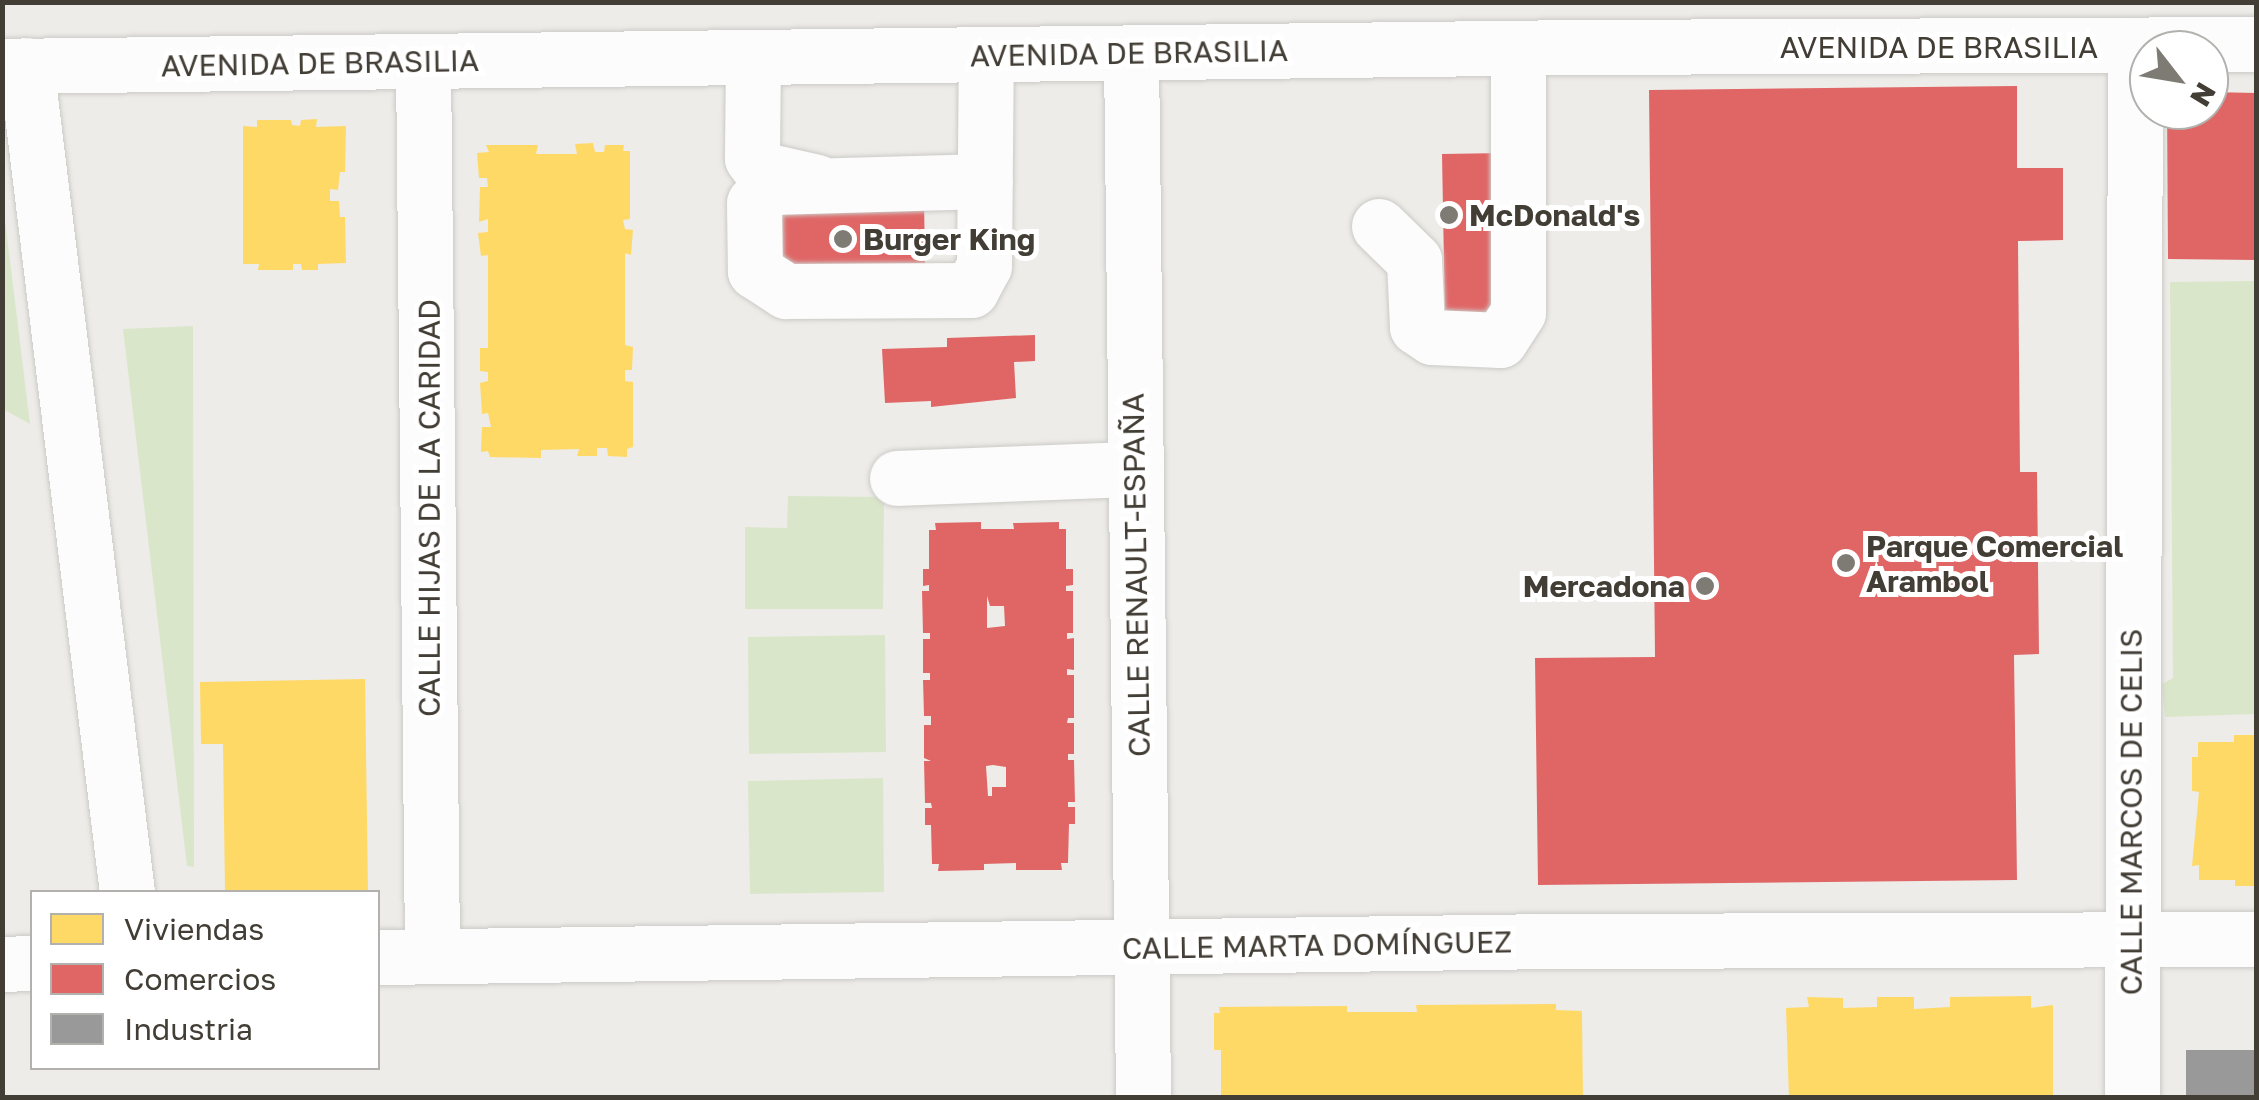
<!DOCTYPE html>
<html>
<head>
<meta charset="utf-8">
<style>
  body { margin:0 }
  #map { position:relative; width:2259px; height:1100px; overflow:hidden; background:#edece8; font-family:"Golos Text",sans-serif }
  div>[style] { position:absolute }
  .green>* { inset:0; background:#dae6ca }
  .homes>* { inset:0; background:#ffd966 }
  .shops>* { inset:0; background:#e06666 }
  .industry>* { inset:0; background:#999 }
  .roads { filter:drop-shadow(0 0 2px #cbcac6) drop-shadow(0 0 2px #cbcac6) }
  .minor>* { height:55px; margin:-27.5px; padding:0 27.5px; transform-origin:27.5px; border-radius:27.5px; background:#fcfcfc }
  .dots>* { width:28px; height:28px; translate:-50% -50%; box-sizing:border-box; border:5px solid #fff; border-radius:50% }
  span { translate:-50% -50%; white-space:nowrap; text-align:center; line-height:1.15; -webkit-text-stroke:10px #fff; paint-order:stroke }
  .street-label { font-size:30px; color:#423d35 }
  .poi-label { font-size:30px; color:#423d35; font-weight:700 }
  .left { translate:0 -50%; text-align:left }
  .right { translate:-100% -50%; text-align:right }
  .frame { position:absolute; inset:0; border:5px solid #423d35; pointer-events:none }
  .legend { position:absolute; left:30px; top:890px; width:350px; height:180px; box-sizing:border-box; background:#fff; border:2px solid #b3b1ae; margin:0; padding:12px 18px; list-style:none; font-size:30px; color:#423d35 }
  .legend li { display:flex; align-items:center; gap:20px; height:50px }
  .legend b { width:50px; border:2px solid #b3b1ae }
  .north { position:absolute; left:2129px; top:30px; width:100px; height:100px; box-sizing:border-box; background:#fff; border:2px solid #b3b1ae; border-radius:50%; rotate:121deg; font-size:28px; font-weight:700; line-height:40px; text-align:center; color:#423d35 }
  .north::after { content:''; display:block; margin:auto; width:35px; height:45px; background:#7e7a74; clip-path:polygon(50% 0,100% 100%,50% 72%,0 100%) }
</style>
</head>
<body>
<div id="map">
  <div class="green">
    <i style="clip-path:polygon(2px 204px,3px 204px,30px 424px,3px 409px)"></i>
    <i style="clip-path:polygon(2256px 281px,2256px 714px,2165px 717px,2162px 684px,2173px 678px,2170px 282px)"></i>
    <i style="clip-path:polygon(193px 326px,194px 867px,187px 866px,123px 329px)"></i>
    <i style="clip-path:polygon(788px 496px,884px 497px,883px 609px,745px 609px,745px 527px,787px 528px)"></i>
    <i style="clip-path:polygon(885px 635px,886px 752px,749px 754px,748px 637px)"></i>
    <i style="clip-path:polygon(883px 778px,884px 892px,750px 894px,748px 781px)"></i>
  </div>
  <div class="homes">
    <i style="clip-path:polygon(317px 119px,316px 127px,346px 126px,345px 172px,340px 172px,338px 190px,330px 189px,330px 201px,339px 201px,340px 217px,345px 217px,346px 263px,318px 264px,318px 270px,302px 270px,301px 264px,293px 264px,293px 270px,258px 270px,259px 264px,243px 264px,243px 126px,257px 127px,257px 120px,291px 120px,292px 125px,300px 126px,301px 120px)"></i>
    <i style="clip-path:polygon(593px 143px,595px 152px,604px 152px,605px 145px,624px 145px,623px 151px,630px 151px,630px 219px,623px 220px,625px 229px,633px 230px,631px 255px,625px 253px,625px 345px,633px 347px,632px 370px,625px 370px,625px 381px,633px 382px,633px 447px,627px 449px,627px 457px,608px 456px,607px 448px,597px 448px,597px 456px,577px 456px,579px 449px,541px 450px,541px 458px,490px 457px,488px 451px,481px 452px,482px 427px,491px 427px,488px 413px,482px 414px,480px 383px,488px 381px,488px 372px,480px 371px,480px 348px,488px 348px,488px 255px,481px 256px,478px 233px,488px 232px,488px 219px,479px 222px,480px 187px,488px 187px,487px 178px,479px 178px,477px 153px,489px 152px,486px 145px,538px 145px,536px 154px,577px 154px,575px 144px)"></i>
    <i style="clip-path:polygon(365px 679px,368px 892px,225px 892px,223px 744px,201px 744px,200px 682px)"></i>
    <i style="clip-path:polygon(2234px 735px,2256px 735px,2256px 886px,2235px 886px,2235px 880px,2199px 880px,2199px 865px,2192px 866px,2199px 792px,2192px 791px,2192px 757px,2198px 757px,2198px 742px,2234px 742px)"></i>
    <i style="clip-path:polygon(2031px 996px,2031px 1008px,2053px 1005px,2053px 1098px,1789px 1098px,1786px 1008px,1809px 1007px,1807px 997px,1843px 998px,1843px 1008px,1877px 1007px,1877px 997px,1914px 997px,1914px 1009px,1950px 1007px,1950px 997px)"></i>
    <i style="clip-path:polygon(1556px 1004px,1556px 1010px,1582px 1011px,1583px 1098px,1221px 1098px,1221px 1050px,1214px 1050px,1214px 1013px,1220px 1013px,1219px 1007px,1347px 1006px,1347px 1012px,1417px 1012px,1416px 1005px)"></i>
  </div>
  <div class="shops">
    <i style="clip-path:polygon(2017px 86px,2017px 168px,2063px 168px,2063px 240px,2018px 241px,2020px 472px,2037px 472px,2039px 654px,2014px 655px,2017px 880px,1538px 885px,1535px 658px,1655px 657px,1649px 90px)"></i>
    <i style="clip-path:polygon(2209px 92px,2256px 93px,2256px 260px,2168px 259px,2167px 110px,2209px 110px)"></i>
    <i style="clip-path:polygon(1505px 153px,1508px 318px,1445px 319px,1442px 154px)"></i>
    <i style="clip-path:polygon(924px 198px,925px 266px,782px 277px,769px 200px)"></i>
    <i style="clip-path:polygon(1035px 335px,1035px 361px,1014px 362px,1016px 398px,931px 407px,931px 401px,885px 403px,882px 349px,947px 347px,947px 338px)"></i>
    <i style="clip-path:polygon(evenodd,981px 522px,981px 529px,1014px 529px,1013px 523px,1059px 522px,1059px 529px,1066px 529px,1066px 569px,1073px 569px,1073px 585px,1066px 586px,1066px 591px,1073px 591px,1073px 633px,1067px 633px,1067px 639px,1074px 638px,1074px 670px,1067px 669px,1067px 675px,1074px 675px,1074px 718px,1068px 718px,1067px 723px,1074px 723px,1074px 754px,1068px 754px,1068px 760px,1074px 760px,1075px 802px,1068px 802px,1068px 807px,1075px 807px,1075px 824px,1069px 824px,1068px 863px,1061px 863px,1062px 870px,1016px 870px,1016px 863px,984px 864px,984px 870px,938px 871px,939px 864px,932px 864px,931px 825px,925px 825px,925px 808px,932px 808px,931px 803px,925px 803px,924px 761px,931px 761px,924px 758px,924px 725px,931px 725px,931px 716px,924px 716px,923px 680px,930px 680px,930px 673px,923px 673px,923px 639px,930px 639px,930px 633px,923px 633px,922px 591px,929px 591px,929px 585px,923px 586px,923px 569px,929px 569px,929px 530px,936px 530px,935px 523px,981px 522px,987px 596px,990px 606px,1004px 606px,1005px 626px,987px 628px,987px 596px,981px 522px,993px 765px,1006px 767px,1006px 787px,992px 787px,992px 796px,988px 796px,986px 766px,993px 765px)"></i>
  </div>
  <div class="industry">
    <i style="clip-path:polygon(2186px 1050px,2256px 1050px,2256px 1098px,2186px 1098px)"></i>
  </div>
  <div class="roads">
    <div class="minor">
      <i style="left:1131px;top:53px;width:1045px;rotate:89.34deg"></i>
      <i style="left:753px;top:57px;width:101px;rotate:90.6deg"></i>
      <i style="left:752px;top:158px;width:14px;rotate:54deg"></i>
      <i style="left:760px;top:169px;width:58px;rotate:12.8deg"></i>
      <i style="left:423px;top:61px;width:895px;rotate:89.42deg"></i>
      <i style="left:26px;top:65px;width:833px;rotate:83.04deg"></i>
      <i style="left:2px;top:66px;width:1577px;rotate:-0.69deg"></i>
      <i style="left:1579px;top:47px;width:677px;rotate:-0.25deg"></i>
      <i style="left:985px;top:181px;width:214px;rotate:178.4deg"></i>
      <i style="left:771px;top:187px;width:23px;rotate:137deg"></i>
      <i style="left:754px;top:203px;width:68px;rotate:89.2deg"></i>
      <i style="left:755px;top:271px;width:37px;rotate:33deg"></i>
      <i style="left:786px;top:291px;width:185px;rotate:-0.3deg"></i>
      <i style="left:971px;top:290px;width:27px;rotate:-62deg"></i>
      <i style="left:984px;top:266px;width:212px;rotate:-89.5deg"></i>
      <i style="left:1379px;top:226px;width:49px;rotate:44.2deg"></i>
      <i style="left:1414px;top:260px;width:67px;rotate:87.4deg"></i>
      <i style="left:1417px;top:327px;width:18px;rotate:34deg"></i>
      <i style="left:1432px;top:337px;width:68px;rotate:2.5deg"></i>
      <i style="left:1500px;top:340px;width:33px;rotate:-57deg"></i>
      <i style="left:1518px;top:312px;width:264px;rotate:-90deg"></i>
      <i style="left:897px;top:478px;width:237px;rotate:-2.2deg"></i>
      <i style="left:378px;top:957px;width:1171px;rotate:-0.78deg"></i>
      <i style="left:1549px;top:941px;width:707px;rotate:-0.16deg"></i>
      <i style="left:2px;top:964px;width:30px;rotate:-2deg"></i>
      <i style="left:2132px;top:1098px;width:1052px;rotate:-89.84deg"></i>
    </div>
  </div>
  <div class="dots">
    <i style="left:1449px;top:215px;background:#7e7a74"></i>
    <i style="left:843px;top:239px;background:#7e7a74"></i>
    <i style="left:1846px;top:563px;background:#7e7a74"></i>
    <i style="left:1705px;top:586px;background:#7e7a74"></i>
  </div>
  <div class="street-label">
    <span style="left:1939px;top:47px">AVENIDA DE BRASILIA</span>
    <span style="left:1129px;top:53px;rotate:-1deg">AVENIDA DE BRASILIA</span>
    <span style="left:320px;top:63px;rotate:-1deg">AVENIDA DE BRASILIA</span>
    <span style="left:429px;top:508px;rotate:-90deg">CALLE HIJAS DE LA CARIDAD</span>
    <span style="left:1136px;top:575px;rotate:-91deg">CALLE RENAULT-ESPAÑA</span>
    <span style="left:2131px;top:812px;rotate:-90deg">CALLE MARCOS DE CELIS</span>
    <span style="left:1317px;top:945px;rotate:-1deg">CALLE MARTA DOMÍNGUEZ</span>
  </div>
  <div class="poi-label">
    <span class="left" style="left:1469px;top:215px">McDonald's</span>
    <span class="left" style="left:863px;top:239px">Burger King</span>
    <span class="left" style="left:1866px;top:563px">Parque Comercial<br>Arambol</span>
    <span class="right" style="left:1685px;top:586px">Mercadona</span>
  </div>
  <div class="frame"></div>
  <ul class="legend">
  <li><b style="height:28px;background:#ffd966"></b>Viviendas</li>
  <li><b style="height:28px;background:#e06666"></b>Comercios</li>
  <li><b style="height:28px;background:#999"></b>Industria</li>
  </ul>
  <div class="north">N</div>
</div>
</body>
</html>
